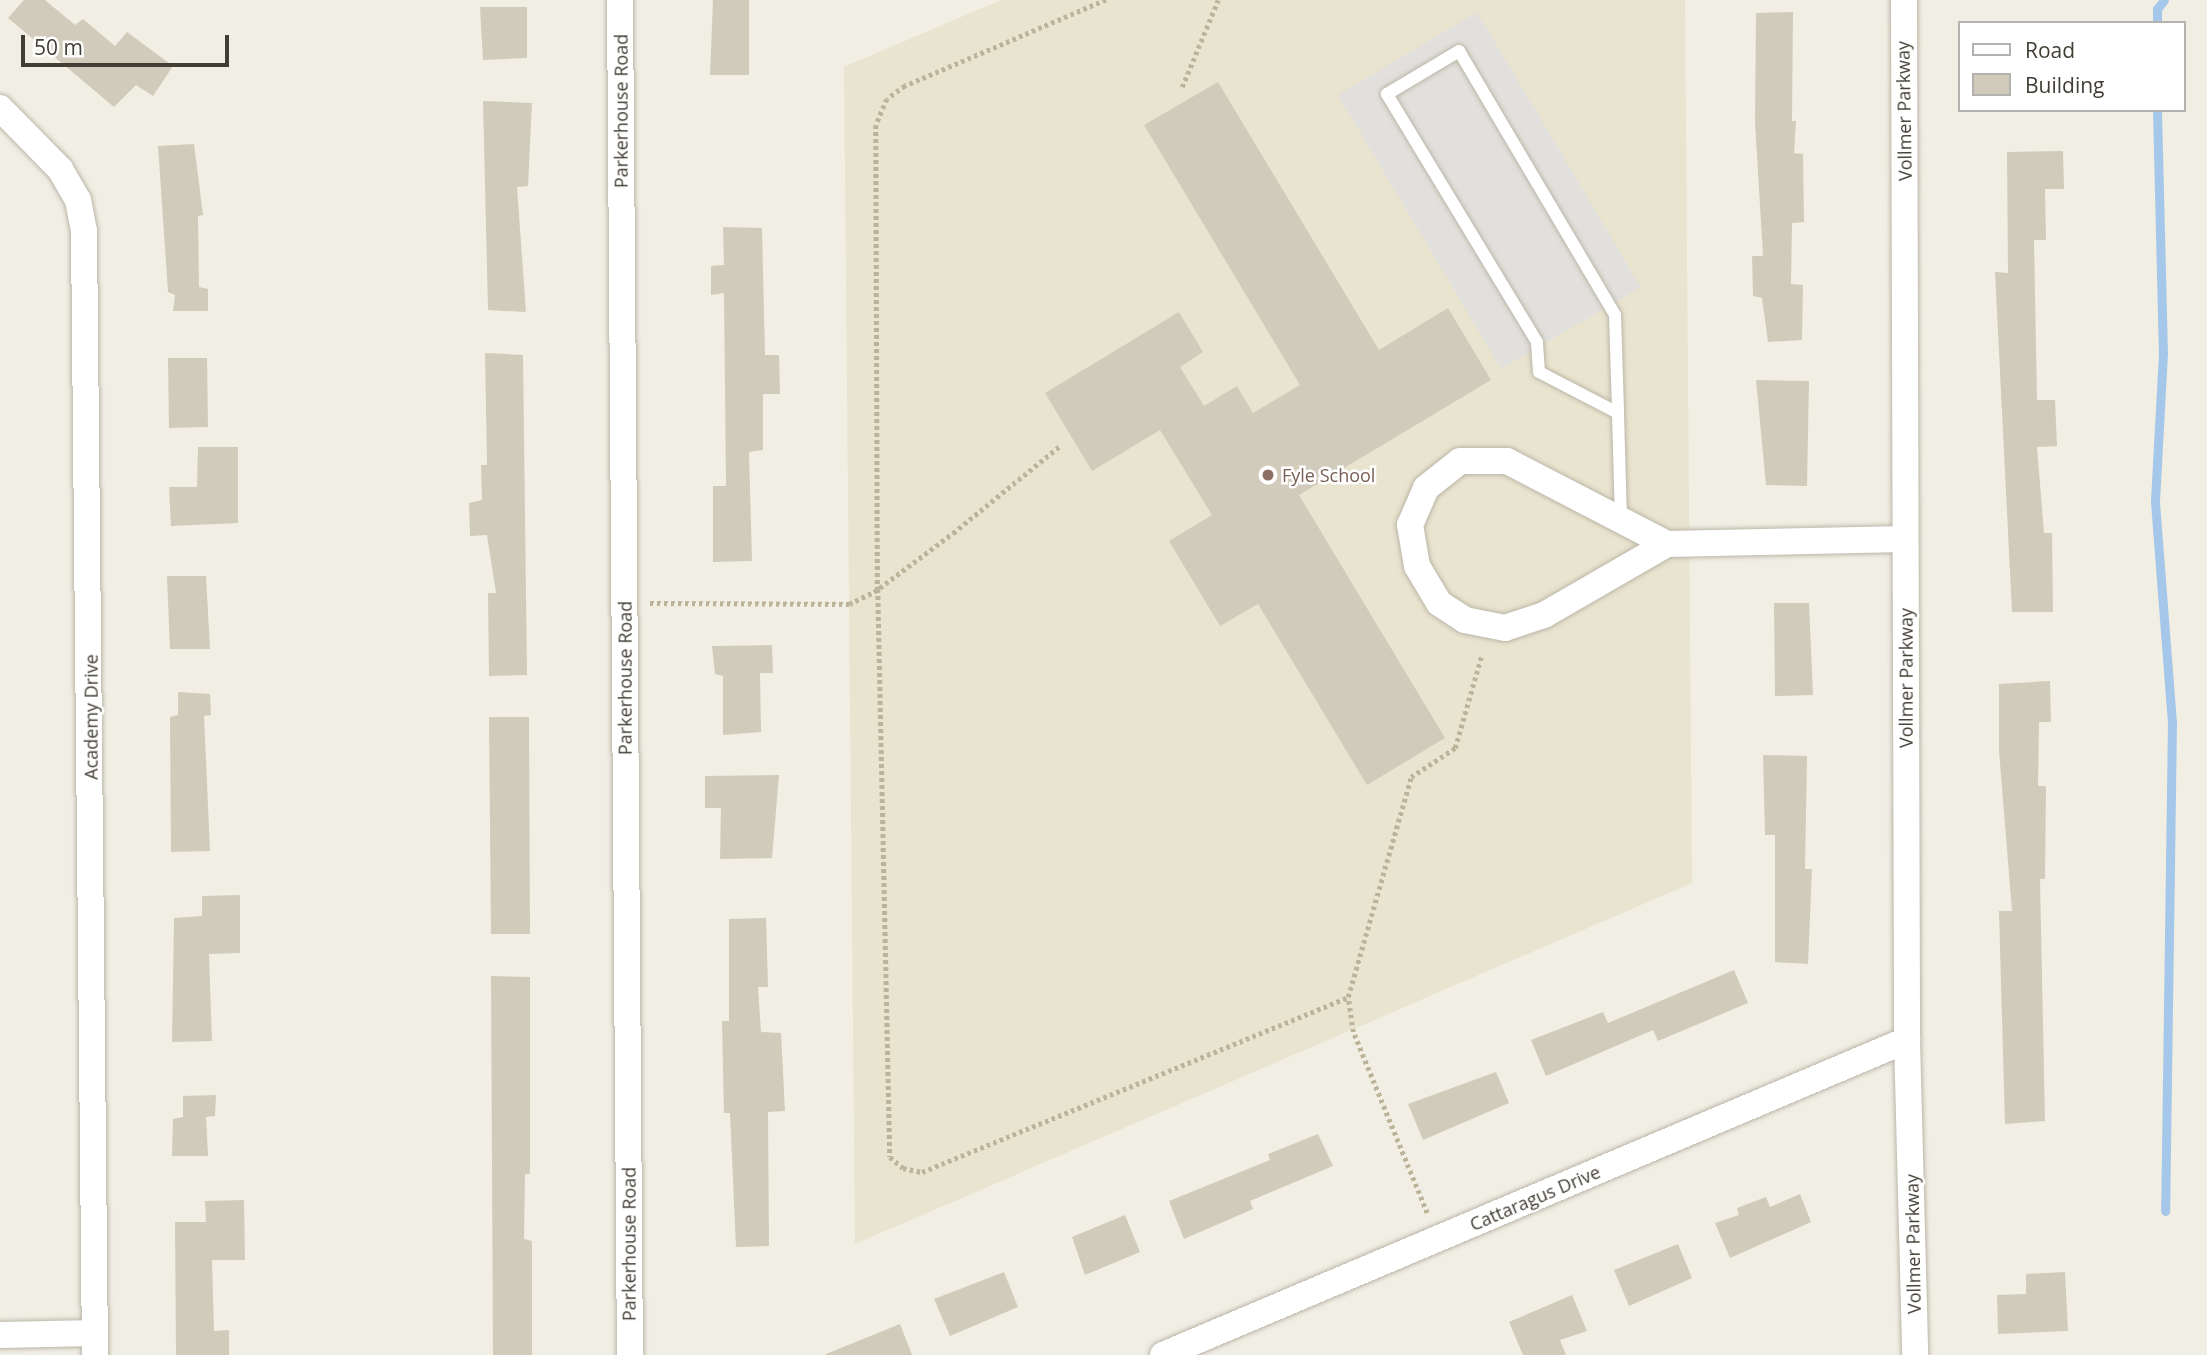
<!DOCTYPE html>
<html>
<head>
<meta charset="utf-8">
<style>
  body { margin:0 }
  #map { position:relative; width:2207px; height:1355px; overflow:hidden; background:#f1eee4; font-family:"Open Sans",sans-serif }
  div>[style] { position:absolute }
  .education>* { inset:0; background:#e9e4cf }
  .parking>* { inset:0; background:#e2e0dc }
  .stream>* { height:9px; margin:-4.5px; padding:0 4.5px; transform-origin:4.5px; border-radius:4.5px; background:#a5c7e9 }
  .building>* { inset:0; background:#d1cbbb }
  .path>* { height:4.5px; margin-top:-2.25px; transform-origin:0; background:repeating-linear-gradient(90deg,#bcb39a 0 3.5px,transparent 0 7px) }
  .roads { filter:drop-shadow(0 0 2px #bbb6a8) drop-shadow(0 0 2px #bbb6a8) }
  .service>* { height:12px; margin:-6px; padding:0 6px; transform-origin:6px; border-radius:6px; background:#fff }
  .minor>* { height:26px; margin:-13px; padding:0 13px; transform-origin:13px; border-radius:13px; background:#fff }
  .dots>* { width:19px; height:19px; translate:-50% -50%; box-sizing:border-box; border:4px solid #fff; border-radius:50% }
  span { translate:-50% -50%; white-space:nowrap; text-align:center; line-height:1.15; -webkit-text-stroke:5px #fff; paint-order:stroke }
  .street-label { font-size:18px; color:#423e35 }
  .education-label { font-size:18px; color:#785e54 }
  .left { translate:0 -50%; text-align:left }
  .legend { position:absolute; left:1958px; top:21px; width:228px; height:91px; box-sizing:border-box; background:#fff; border:2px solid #b3b2ae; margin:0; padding:9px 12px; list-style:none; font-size:21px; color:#423e35 }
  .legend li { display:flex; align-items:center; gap:14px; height:35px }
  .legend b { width:35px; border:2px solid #b3b2ae }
  .scale { position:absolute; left:21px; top:35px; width:208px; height:32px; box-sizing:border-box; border:4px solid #423e35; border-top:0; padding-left:9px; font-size:21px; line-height:24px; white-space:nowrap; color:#423e35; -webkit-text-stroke:5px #fff; paint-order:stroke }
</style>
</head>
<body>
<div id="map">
  <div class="education">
    <i style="clip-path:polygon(1001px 0,1685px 0,1692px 883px,855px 1244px,844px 67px)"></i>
  </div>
  <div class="parking">
    <i style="clip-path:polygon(1477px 12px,1641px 287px,1501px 369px,1338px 95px)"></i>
  </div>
  <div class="stream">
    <i style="left:2157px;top:23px;width:14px;rotate:-90deg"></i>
    <i style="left:2157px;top:9px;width:11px;rotate:-52deg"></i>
    <i style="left:2157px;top:110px;width:243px;rotate:88.6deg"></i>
    <i style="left:2163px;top:353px;width:149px;rotate:93.1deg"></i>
    <i style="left:2155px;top:502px;width:220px;rotate:85.6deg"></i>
    <i style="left:2172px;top:721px;width:490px;rotate:90.8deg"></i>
  </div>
  <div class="building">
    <i style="clip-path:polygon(24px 0,45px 0,75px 25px,83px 19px,115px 46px,127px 32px,173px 66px,153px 96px,136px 85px,114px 107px,8px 18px)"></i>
    <i style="clip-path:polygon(713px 0,749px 0,749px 75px,710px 75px)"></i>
    <i style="clip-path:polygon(480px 7px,527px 7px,527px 58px,483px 60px)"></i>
    <i style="clip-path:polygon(1793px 12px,1792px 121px,1796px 121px,1794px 153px,1803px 154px,1804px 222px,1792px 223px,1791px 284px,1803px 285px,1802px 340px,1768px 342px,1762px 298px,1753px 296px,1752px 256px,1763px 256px,1755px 122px,1756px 13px)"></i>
    <i style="clip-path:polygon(1218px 82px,1379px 350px,1448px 308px,1491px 380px,1299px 495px,1445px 738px,1367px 785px,1258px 604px,1220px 626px,1169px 541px,1212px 515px,1160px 430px,1092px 471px,1045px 393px,1179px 312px,1203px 352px,1180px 367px,1204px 406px,1237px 386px,1253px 413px,1300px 385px,1144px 125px)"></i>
    <i style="clip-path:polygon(483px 101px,532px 103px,528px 186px,517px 187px,526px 312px,488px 310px)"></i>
    <i style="clip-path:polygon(194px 144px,203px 215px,198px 216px,199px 287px,208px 289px,208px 311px,173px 311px,175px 295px,168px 292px,158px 146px)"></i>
    <i style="clip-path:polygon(2063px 151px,2064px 189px,2045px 189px,2046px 240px,2034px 240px,2037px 400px,2055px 400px,2057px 446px,2037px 447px,2044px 533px,2052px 533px,2053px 612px,2012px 612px,1995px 272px,2008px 273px,2007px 152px)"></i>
    <i style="clip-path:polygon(723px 227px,762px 228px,765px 355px,779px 355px,780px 394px,763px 394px,763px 450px,749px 452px,752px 561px,713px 562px,713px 486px,726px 486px,724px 293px,711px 295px,711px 266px,724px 265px)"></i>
    <i style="clip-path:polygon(485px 353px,523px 355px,527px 675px,489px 676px,488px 593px,496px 593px,487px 535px,470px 536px,469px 503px,482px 500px,481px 465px,487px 465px)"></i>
    <i style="clip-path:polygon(168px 358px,207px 358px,208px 427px,169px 428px)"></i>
    <i style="clip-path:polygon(1756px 380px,1809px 381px,1807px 486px,1766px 485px)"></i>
    <i style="clip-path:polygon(198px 447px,238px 447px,238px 523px,171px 526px,169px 487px,197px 487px)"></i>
    <i style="clip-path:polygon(167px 576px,206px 576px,210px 649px,170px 649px)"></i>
    <i style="clip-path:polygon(1774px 603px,1809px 603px,1813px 695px,1775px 696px)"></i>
    <i style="clip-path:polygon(772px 645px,773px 673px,760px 673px,761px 732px,723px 735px,723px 676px,715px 674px,712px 646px)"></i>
    <i style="clip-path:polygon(2050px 681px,2051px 722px,2039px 722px,2038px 786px,2046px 786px,2045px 879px,2040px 879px,2045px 1121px,2005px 1124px,1999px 911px,2012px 911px,1999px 751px,1999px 684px)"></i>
    <i style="clip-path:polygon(178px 692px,210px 694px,211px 715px,204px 716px,210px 851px,171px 852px,170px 717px,178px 715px)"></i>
    <i style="clip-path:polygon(489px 717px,529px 717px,530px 934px,491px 934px)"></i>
    <i style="clip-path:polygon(1763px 755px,1807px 756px,1805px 869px,1812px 869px,1808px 964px,1775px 962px,1775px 835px,1765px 835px)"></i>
    <i style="clip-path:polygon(779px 775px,772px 858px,720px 859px,721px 808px,705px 808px,705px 776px)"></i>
    <i style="clip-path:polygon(240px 895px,240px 953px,209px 954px,212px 1041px,172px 1042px,174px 918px,202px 916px,202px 896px)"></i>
    <i style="clip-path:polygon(766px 918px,768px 987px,758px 987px,761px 1032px,781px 1033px,785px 1111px,768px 1112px,769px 1246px,736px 1247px,730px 1113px,724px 1113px,722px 1021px,729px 1021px,729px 919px)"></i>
    <i style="clip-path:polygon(1734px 970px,1748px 1003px,1658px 1041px,1653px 1030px,1546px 1076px,1531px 1040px,1603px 1012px,1608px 1023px)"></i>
    <i style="clip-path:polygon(491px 976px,530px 977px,530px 1174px,525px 1174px,524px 1239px,532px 1241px,532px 1355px,493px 1355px)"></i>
    <i style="clip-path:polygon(1496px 1072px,1509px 1103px,1423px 1140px,1408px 1104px)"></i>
    <i style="clip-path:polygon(216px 1095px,215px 1116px,206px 1117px,208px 1156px,172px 1156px,173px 1119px,183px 1117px,183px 1096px)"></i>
    <i style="clip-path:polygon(1318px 1134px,1333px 1166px,1250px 1201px,1253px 1209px,1184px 1239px,1169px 1201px,1270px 1160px,1268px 1154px)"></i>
    <i style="clip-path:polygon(1800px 1194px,1811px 1222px,1730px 1258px,1715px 1223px,1739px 1215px,1737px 1208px,1766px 1197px,1770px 1207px)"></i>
    <i style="clip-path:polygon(244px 1200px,245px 1260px,212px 1260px,214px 1331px,229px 1330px,229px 1355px,176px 1355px,175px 1222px,206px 1222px,205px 1201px)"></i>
    <i style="clip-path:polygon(1125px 1215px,1140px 1252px,1085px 1275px,1072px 1237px)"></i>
    <i style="clip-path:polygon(1678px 1244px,1692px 1278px,1629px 1306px,1614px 1270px)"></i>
    <i style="clip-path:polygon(1004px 1272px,1018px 1307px,950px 1336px,934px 1299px)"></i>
    <i style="clip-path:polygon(2065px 1272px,2068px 1331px,1998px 1334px,1997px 1295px,2026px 1294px,2026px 1274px)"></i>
    <i style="clip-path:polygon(1572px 1295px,1587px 1331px,1560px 1340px,1566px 1355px,1523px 1355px,1509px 1322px)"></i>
    <i style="clip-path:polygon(900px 1324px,912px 1355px,826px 1355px,826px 1354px)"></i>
  </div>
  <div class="path">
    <i style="left:1106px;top:0;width:219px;rotate:156.8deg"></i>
    <i style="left:905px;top:86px;width:22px;rotate:144deg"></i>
    <i style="left:887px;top:99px;width:28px;rotate:113deg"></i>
    <i style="left:876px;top:125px;width:464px;rotate:89.8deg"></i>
    <i style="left:878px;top:589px;width:568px;rotate:88.79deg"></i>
    <i style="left:890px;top:1157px;width:17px;rotate:40deg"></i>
    <i style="left:903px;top:1168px;width:19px;rotate:12deg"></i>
    <i style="left:922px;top:1172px;width:461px;rotate:-22.3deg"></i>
    <i style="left:1182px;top:87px;width:94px;rotate:-67.5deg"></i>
    <i style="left:650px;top:603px;width:199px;rotate:0.3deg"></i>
    <i style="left:849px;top:604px;width:28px;rotate:-26deg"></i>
    <i style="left:874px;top:592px;width:99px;rotate:-36.8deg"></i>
    <i style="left:953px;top:533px;width:139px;rotate:-39.2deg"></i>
    <i style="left:1427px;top:1213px;width:196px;rotate:-112.2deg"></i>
    <i style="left:1353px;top:1032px;width:35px;rotate:-98deg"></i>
    <i style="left:1348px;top:997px;width:229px;rotate:-74deg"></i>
    <i style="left:1411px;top:777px;width:53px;rotate:-33.4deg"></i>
    <i style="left:1455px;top:748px;width:98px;rotate:-74deg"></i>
  </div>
  <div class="roads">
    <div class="service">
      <i style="left:1618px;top:413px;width:89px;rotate:-152.6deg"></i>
      <i style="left:1539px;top:372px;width:30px;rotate:-94deg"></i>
      <i style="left:1537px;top:342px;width:290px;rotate:-121.2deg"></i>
      <i style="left:1387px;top:94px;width:84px;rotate:-30.8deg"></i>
      <i style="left:1459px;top:51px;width:307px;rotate:59.4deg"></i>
      <i style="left:1615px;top:315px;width:98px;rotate:88.2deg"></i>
      <i style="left:1618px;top:413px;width:106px;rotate:88.4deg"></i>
    </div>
    <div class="minor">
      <i style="left:620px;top:0;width:1355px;rotate:89.58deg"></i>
      <i style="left:1904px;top:0;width:1040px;rotate:89.83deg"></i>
      <i style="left:1907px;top:1040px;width:315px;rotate:88.5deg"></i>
      <i style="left:0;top:108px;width:86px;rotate:45.5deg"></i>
      <i style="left:60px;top:169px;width:36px;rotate:60deg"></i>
      <i style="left:78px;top:200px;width:32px;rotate:79deg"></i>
      <i style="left:84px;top:231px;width:1124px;rotate:89.44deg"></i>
      <i style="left:1667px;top:544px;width:142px;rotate:150deg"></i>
      <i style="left:1544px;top:615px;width:41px;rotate:161.6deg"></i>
      <i style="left:1505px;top:628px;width:41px;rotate:-168.7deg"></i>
      <i style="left:1465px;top:620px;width:31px;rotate:-147deg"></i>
      <i style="left:1439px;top:603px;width:43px;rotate:-120.7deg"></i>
      <i style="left:1417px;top:566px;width:42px;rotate:-99.7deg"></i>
      <i style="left:1410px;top:525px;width:40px;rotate:-66.6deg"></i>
      <i style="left:1426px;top:488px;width:43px;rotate:-38.5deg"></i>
      <i style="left:1460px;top:461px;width:47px"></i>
      <i style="left:1507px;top:461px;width:180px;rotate:27.4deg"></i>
      <i style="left:1667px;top:544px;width:238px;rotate:-1.2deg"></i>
      <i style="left:0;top:1335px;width:95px;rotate:-1.2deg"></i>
      <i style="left:1163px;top:1355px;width:808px;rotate:-22.95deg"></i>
    </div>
  </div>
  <div class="dots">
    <i style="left:1268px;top:475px;background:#8d6e63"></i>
  </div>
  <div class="street-label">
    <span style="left:621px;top:111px;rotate:-90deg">Parkerhouse Road</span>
    <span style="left:1904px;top:111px;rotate:-91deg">Vollmer Parkway</span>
    <span style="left:625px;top:678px;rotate:-90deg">Parkerhouse Road</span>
    <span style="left:1906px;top:678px;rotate:-90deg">Vollmer Parkway</span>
    <span style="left:91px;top:717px;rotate:-90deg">Academy Drive</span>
    <span style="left:1535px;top:1198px;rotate:-23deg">Cattaragus Drive</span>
    <span style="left:629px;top:1244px;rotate:-90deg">Parkerhouse Road</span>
    <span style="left:1913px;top:1244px;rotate:-91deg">Vollmer Parkway</span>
  </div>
  <div class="education-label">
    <span class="left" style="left:1282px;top:475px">Fyle School</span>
  </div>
  <ul class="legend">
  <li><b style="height:9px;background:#fff"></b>Road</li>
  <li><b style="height:19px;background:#d1cbbb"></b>Building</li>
  </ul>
  <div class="scale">50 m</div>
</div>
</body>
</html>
